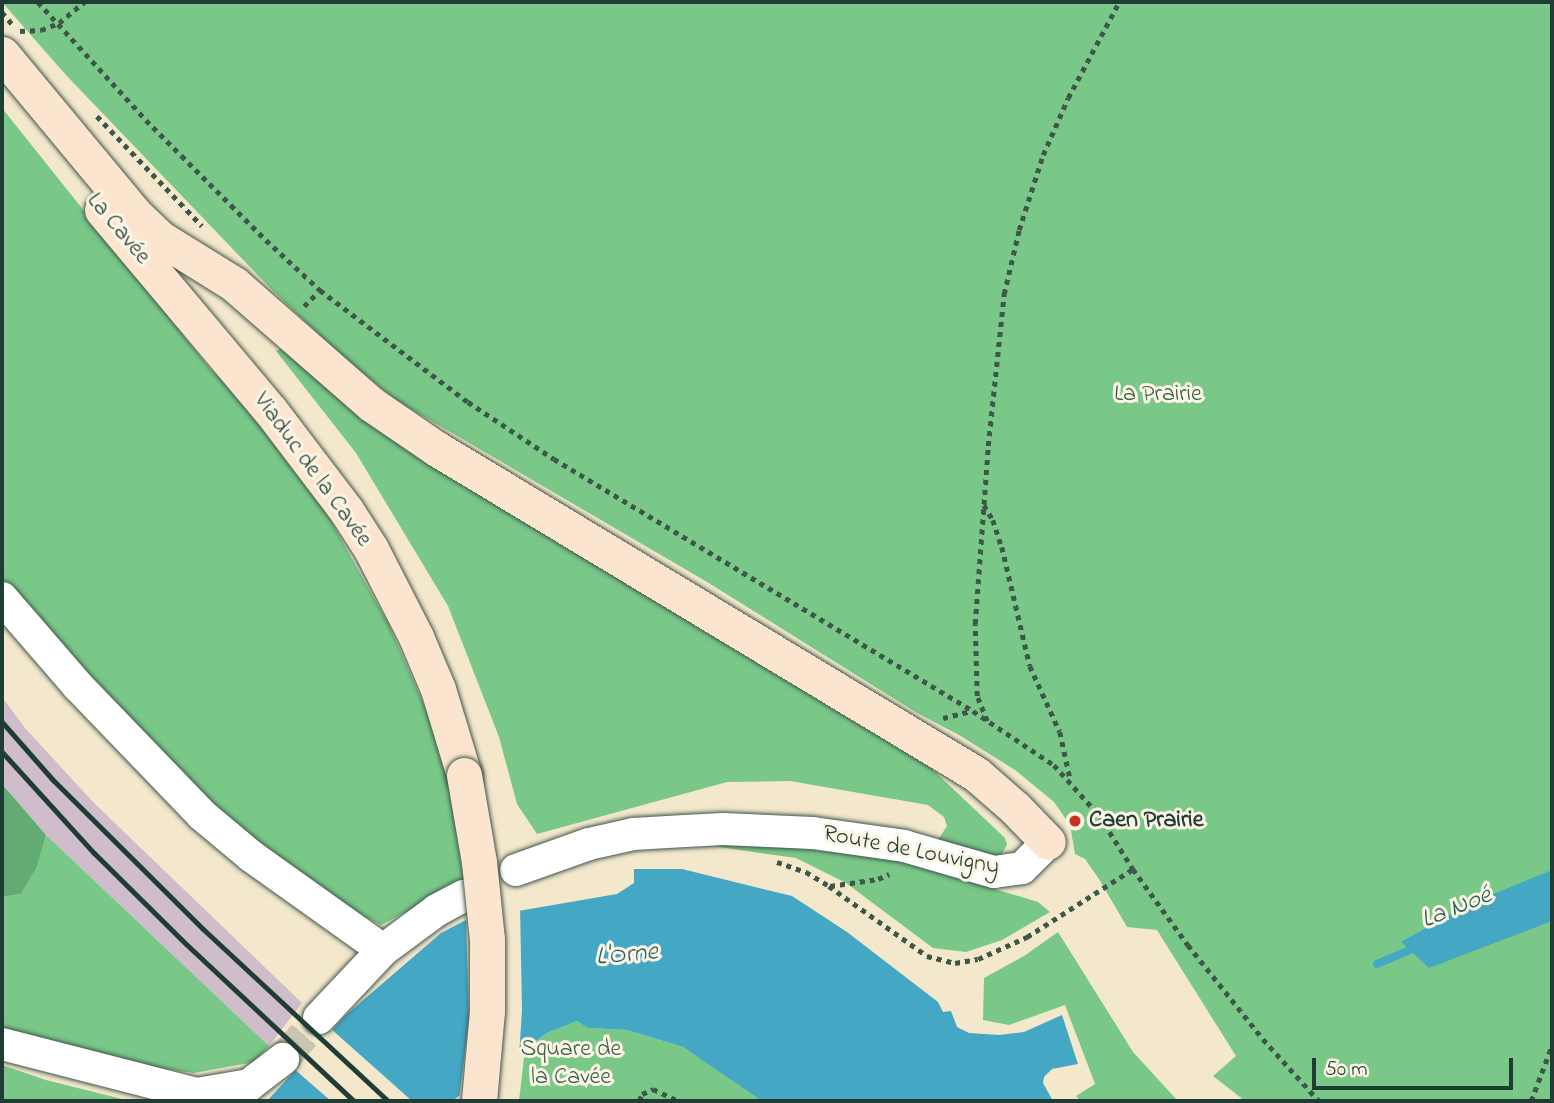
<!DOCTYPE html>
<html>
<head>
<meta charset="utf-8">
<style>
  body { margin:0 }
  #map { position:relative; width:1554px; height:1103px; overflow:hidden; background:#f3e7cc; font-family:"Indie Flower",sans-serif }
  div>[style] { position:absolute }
  .industrial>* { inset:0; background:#d0bdcc }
  .green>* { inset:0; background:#79c888 }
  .forest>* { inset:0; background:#62ac74 }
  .water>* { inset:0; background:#44a7c4 }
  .pier>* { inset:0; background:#f3e7cc }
  .stream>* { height:8px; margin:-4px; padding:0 4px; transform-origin:4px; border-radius:4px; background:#44a7c4 }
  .tertiary-tunnel>* { height:32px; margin-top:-16px; transform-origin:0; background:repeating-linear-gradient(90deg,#c9c5ae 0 32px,transparent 0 48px) }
  .path>* { height:4.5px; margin-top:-2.25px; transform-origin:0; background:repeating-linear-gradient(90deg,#3f564b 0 5px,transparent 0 10px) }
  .roads { filter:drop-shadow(0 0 2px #3f564b) drop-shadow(0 0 2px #3f564b) }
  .tertiary>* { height:32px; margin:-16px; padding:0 16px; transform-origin:16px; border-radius:16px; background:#fff }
  .secondary>* { height:35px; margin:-17.5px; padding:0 17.5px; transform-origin:17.5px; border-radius:17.5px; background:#fce5cf }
  .rail>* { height:5px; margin:-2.5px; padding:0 2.5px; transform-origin:2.5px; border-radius:2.5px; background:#1f3d34 }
  .bridges { filter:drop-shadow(0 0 2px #3f564b) drop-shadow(0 0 2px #3f564b) }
  .secondary-bridge>* { height:35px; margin:-17.5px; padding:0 17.5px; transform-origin:17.5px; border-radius:17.5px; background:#fce5cf }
  .dots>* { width:19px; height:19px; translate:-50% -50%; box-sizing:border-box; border:4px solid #fcf5e5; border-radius:50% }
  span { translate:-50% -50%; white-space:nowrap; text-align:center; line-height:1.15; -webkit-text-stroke:6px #fcf5e5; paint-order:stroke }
  .street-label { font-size:24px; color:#1f3d34 }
  .park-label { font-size:24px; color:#366049 }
  .poi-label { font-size:24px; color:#1f3d34; font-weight:700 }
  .left { translate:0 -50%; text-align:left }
  .water-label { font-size:26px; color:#2a5d5f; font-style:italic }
  .frame { position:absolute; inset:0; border:4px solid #1f3d34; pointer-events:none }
  .scale { position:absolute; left:1312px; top:1058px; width:201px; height:32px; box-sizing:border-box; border:4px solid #1f3d34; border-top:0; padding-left:9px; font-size:21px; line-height:24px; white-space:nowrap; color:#1f3d34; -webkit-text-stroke:5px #fcf5e5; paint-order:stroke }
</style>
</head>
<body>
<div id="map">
  <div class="industrial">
    <i style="clip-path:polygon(2px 697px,25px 728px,94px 803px,302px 1003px,269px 1046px,46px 835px,2px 784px)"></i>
  </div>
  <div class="green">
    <i style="clip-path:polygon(2px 2px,1552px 2px,1552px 1101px,1245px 1101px,1213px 1076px,1236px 1056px,1157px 930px,1127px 927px,1099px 879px,1085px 859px,1075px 854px,1070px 825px,1054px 802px,1015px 770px,959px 735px,917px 713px,707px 582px,399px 402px,344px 358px,272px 290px,65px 74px)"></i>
    <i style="clip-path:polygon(2px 108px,210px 369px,246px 403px,312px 487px,389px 625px,430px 719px,448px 776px,464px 882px,381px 925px,340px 904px,230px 827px,2px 584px)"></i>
    <i style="clip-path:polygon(290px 344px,931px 768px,1005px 838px,1007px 845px,1000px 857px,938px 840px,947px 826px,944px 817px,928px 805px,790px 781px,727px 782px,537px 834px,517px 804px,499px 737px,448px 606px,356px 453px,276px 351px)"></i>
    <i style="clip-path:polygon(46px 835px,269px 1046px,254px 1062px,194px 1073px,108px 1061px,2px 1029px,2px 897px,21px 894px,37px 867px)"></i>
    <i style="clip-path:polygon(733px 840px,902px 861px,1038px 902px,1050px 912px,1002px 940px,966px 952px,933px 948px,846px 883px,796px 858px,691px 843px)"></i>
    <i style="clip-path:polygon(1058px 932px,1133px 1052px,1178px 1101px,1080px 1101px,1076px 1096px,1095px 1084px,1065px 1005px,1009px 1025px,983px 1020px,984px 978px,1024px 956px)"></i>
    <i style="clip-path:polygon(577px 1021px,589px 1028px,627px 1030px,683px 1047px,763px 1101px,519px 1101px,525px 1049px,547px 1033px)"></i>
    <i style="clip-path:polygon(2px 1065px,46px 1080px,130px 1101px,2px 1101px)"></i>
  </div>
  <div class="forest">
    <i style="clip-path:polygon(2px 784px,46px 835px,37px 867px,21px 894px,2px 897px)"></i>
  </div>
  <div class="water">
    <i style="clip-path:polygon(634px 869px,682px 869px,792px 896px,847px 932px,938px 1002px,943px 1012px,951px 1011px,957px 1027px,969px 1033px,999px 1035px,1024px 1032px,1062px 1015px,1078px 1064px,1052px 1069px,1044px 1077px,1043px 1083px,1053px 1101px,762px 1101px,683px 1047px,627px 1030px,588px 1028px,577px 1021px,547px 1033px,452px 1101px,267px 1101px,346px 1015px,441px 933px,466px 920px,617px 894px,634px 883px)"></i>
    <i style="clip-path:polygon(1552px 870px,1552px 921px,1429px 968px,1401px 942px,1469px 904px)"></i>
  </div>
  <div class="pier">
    <i style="clip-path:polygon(506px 904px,520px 905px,522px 1010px,519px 1057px,459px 1100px,469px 1019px,466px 917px)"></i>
    <i style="clip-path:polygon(330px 1028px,412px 1101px,331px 1101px,293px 1068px)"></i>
  </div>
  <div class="stream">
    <i style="left:1377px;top:964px;width:46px;rotate:-23.2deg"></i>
  </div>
  <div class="tertiary-tunnel">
    <i style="left:283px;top:1059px;width:55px;rotate:-48.7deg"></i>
  </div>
  <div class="path">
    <i style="left:38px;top:2px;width:160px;rotate:47.5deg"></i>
    <i style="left:146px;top:120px;width:170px;rotate:45deg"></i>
    <i style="left:266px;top:240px;width:74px;rotate:42.8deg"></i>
    <i style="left:320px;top:290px;width:186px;rotate:37.1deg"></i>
    <i style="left:468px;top:402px;width:103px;rotate:33.5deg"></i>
    <i style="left:554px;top:459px;width:489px;rotate:31deg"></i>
    <i style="left:973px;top:711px;width:97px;rotate:33.7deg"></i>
    <i style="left:1054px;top:765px;width:67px;rotate:48deg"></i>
    <i style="left:1099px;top:815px;width:64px;rotate:57.8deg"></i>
    <i style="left:1133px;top:869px;width:94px;rotate:54.1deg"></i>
    <i style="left:1188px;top:945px;width:120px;rotate:51.4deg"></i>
    <i style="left:1263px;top:1039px;width:84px;rotate:47.9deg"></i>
    <i style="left:2px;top:12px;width:17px;rotate:50deg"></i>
    <i style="left:20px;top:31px;width:21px;rotate:-3deg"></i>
    <i style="left:41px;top:30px;width:19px;rotate:-21deg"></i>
    <i style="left:59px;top:23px;width:33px;rotate:-40deg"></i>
    <i style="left:97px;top:116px;width:152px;rotate:46.3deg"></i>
    <i style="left:304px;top:306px;width:23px;rotate:-45deg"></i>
    <i style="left:984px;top:505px;width:17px;rotate:59deg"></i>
    <i style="left:993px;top:520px;width:28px;rotate:72deg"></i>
    <i style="left:1002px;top:547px;width:122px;rotate:76.8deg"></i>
    <i style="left:1030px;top:666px;width:72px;rotate:65.6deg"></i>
    <i style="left:1060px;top:732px;width:47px;rotate:77.7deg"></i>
    <i style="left:943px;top:718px;width:30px;rotate:-14deg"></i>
    <i style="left:987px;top:721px;width:27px;rotate:-112deg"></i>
    <i style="left:977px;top:696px;width:72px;rotate:-91.6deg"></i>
    <i style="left:975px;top:624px;width:178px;rotate:-85.8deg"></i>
    <i style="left:988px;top:446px;width:153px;rotate:-84deg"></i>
    <i style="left:1004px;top:294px;width:66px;rotate:-76.8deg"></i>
    <i style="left:1019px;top:230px;width:79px;rotate:-72.3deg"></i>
    <i style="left:1043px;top:155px;width:62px;rotate:-66.3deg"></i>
    <i style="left:1068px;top:98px;width:109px;rotate:-62deg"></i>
    <i style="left:777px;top:862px;width:31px;rotate:19deg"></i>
    <i style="left:806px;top:872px;width:27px;rotate:31deg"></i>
    <i style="left:829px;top:886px;width:120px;rotate:35.5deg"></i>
    <i style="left:927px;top:956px;width:29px;rotate:14deg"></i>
    <i style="left:955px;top:963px;width:23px;rotate:-10deg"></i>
    <i style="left:978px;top:959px;width:54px;rotate:-24.2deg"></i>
    <i style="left:1027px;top:937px;width:126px;rotate:-32.7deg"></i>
    <i style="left:830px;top:886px;width:49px;rotate:-8.3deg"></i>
    <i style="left:878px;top:879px;width:12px;rotate:-24deg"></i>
    <i style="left:639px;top:1101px;width:8px;rotate:-67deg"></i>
    <i style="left:642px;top:1094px;width:12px;rotate:-24deg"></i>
    <i style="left:653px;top:1089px;width:29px;rotate:25deg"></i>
    <i style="left:1531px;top:1101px;width:60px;rotate:-69.4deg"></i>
  </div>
  <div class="roads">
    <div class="tertiary">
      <i style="left:2px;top:598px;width:115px;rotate:49.2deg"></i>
      <i style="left:77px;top:685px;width:180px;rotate:46.1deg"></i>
      <i style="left:202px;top:815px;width:64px;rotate:39.9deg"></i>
      <i style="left:251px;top:856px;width:162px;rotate:35.5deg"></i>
      <i style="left:516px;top:870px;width:77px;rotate:-19.6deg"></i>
      <i style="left:589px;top:844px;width:45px;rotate:-12.8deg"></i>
      <i style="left:633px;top:834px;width:52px;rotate:-3.3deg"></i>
      <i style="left:685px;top:831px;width:38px;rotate:-3deg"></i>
      <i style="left:723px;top:829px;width:90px;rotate:2.5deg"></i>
      <i style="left:813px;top:833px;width:92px;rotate:8.1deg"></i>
      <i style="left:904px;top:846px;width:94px;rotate:16.1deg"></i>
      <i style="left:994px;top:872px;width:28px;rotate:-8deg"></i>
      <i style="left:1022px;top:868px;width:37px;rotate:-45deg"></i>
      <i style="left:319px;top:1018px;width:93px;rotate:-46.7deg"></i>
      <i style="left:383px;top:950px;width:67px;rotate:-36.5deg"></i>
      <i style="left:437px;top:910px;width:30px;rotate:-28deg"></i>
      <i style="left:2px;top:1044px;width:201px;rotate:14.4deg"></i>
      <i style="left:197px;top:1094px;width:53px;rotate:-9.8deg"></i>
      <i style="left:249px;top:1085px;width:43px;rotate:-37.4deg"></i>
    </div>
    <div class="secondary">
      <i style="left:2px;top:54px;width:207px;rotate:50.3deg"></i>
      <i style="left:134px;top:213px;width:36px;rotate:44deg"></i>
      <i style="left:160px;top:238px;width:87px;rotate:31.9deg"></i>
      <i style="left:234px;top:284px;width:182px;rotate:41.2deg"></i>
      <i style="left:371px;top:404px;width:80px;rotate:34.3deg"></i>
      <i style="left:437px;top:449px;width:629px;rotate:31.09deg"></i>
      <i style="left:976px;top:774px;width:52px;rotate:41.1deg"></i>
      <i style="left:1015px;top:808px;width:47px;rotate:45.9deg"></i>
      <i style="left:102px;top:210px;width:261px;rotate:50deg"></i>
      <i style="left:270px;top:410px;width:126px;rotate:52.8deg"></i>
      <i style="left:346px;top:510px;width:46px;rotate:57.3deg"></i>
      <i style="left:371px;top:549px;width:99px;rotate:62.9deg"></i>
      <i style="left:416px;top:637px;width:56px;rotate:67.1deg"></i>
      <i style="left:438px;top:689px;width:90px;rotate:73.2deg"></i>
    </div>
  </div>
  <div class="rail">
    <i style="left:2px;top:722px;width:77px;rotate:48.7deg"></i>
    <i style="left:53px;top:780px;width:211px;rotate:44.8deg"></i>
    <i style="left:203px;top:929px;width:253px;rotate:42.9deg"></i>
    <i style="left:2px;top:752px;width:137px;rotate:47.7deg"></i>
    <i style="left:94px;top:853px;width:129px;rotate:44.7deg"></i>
    <i style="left:186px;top:944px;width:230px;rotate:43.1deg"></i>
  </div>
  <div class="bridges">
    <div class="secondary-bridge">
      <i style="left:464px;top:775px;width:88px;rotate:80.2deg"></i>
      <i style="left:479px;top:862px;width:77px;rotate:84.1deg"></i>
      <i style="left:487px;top:939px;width:72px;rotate:90deg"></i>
      <i style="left:487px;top:1011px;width:90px;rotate:95.1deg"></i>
    </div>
  </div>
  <div class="dots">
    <i style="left:1075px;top:821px;background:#c8321e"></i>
  </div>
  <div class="street-label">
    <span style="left:118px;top:229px;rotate:50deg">La Cavée</span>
    <span style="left:312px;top:470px;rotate:54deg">Viaduc de la Cavée</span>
    <span style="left:911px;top:851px;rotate:11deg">Route de Louvigny</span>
  </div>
  <div class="park-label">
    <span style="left:1158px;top:395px">La Prairie</span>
    <span style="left:571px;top:1064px">Square de<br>la Cavée</span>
  </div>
  <div class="poi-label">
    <span class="left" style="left:1089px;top:821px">Caen Prairie</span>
  </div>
  <div class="water-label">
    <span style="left:1457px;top:909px;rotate:-22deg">La Noé</span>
    <span style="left:627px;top:956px;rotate:-5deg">L'Orne</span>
  </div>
  <div class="frame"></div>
  <div class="scale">50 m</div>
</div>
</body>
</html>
